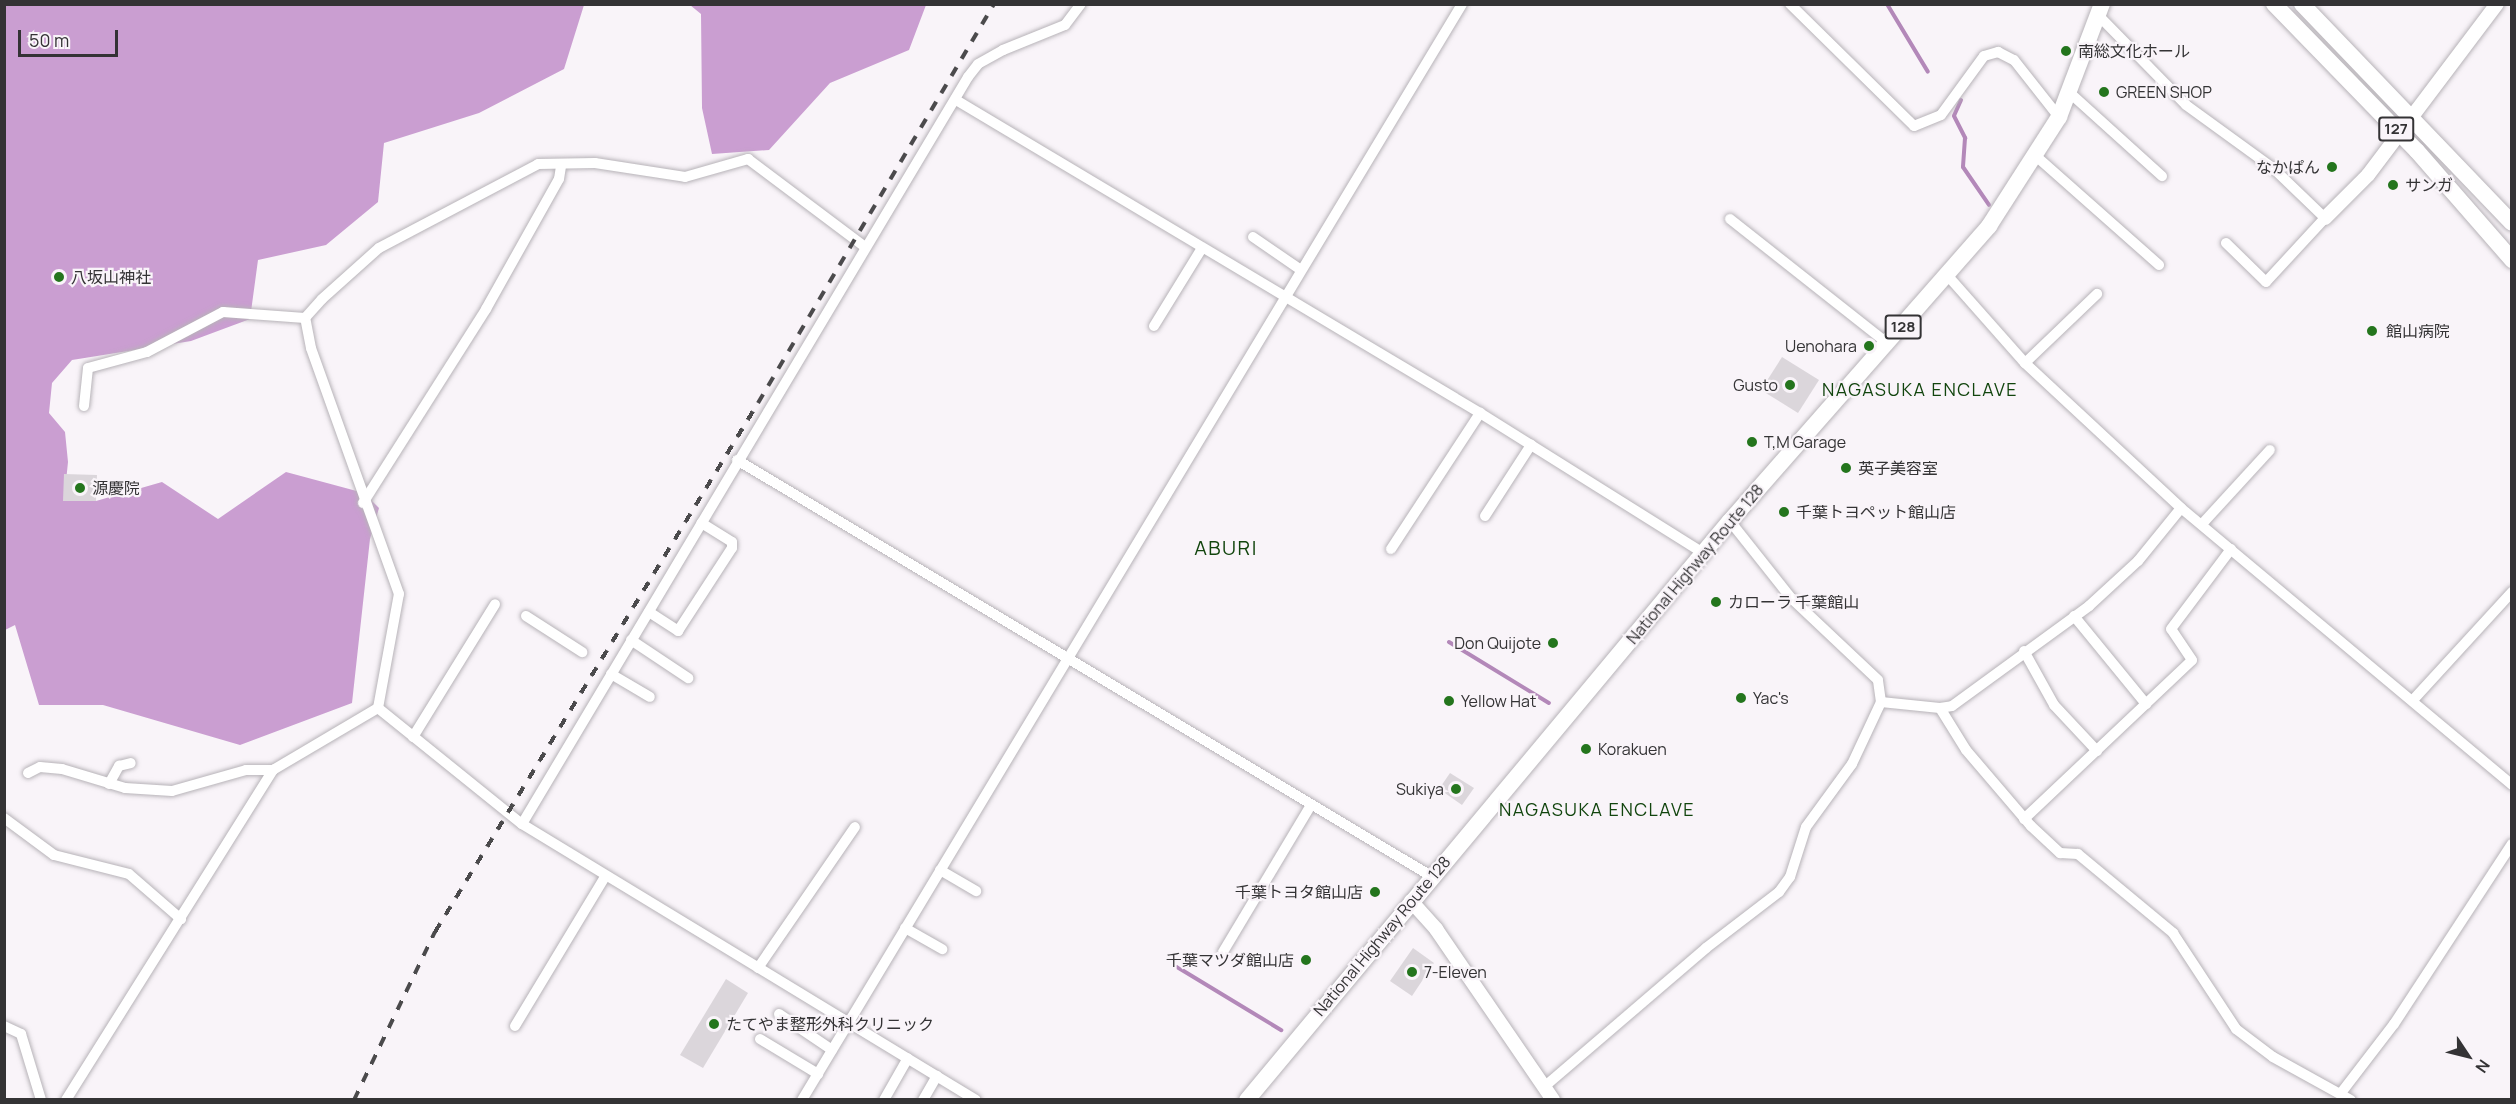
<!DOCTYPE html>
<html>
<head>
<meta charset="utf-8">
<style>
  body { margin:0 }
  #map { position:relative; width:2516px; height:1104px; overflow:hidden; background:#f9f4f9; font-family:Manrope,"Noto Sans JP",sans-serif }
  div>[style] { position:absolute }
  .forest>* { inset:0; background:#ca9ed1 }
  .stream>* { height:4px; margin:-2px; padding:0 2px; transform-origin:2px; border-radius:2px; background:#b388b9 }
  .building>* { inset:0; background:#dbd6db }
  .roads { filter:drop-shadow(0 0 2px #b7b3b8) drop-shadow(0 0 2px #b7b3b8) }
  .minor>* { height:10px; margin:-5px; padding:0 5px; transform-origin:5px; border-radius:5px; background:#fff }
  .tertiary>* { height:14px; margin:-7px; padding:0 7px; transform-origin:7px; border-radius:7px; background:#fff }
  .trunk>* { height:16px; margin:-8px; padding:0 8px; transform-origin:8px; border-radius:8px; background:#fff }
  .rail>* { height:4px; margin-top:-2px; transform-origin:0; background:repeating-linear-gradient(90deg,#4b4a4c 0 10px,transparent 0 20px) }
  .dots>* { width:16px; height:16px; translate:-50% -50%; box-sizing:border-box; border:3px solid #f9f4f9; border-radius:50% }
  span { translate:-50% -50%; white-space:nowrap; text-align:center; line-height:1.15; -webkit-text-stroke:4.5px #f9f4f9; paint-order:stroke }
  .shield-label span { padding:2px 4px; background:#f9f4f9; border:2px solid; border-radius:4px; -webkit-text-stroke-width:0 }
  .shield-label { font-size:15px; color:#343335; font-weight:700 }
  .poi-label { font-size:16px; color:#343335 }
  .left { translate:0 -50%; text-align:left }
  .right { translate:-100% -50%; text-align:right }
  .street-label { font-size:16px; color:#343335 }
  .neighbourhood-label { font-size:18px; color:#12450e; letter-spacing:1.5px }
  .quarter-label { font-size:20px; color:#12450e; letter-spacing:1.5px }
  .frame { position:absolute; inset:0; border:6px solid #343335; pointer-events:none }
  .north { position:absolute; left:2438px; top:1026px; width:60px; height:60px; -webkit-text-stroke:4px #f9f4f9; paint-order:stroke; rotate:125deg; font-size:16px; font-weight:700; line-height:24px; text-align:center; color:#343335 }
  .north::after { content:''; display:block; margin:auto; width:21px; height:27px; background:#343335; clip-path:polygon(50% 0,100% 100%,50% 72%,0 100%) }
  .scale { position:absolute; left:18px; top:30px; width:100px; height:27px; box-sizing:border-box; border:3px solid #343335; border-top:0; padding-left:8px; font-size:18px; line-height:21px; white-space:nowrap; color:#343335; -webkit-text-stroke:4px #f9f4f9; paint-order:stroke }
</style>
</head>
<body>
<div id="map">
  <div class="forest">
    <i style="clip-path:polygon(5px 5px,584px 5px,564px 69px,479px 113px,384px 143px,378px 202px,326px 245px,258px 260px,250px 319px,191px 341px,72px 360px,52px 383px,49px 413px,65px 432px,68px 462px,64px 501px,96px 501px,162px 482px,218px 519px,286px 472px,364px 493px,379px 508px,370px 539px,352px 703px,240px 745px,103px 705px,39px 705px,15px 625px,5px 630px)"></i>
    <i style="clip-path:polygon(690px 5px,926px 5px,909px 50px,830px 83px,769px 150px,712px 154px,702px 108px,701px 14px)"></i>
  </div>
  <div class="stream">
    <i style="left:1887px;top:4px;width:79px;rotate:58.9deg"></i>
    <i style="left:1961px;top:100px;width:17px;rotate:114deg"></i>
    <i style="left:1954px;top:116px;width:25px;rotate:63deg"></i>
    <i style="left:1965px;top:138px;width:29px;rotate:94deg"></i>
    <i style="left:1963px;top:167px;width:46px;rotate:55.6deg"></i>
    <i style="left:1449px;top:642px;width:117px;rotate:31.4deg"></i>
    <i style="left:1177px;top:967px;width:122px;rotate:31.2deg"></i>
  </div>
  <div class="building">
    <i style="clip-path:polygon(1782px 357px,1819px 380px,1798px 413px,1761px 390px)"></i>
    <i style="clip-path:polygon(64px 474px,97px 475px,96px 501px,63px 501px)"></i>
    <i style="clip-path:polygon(1450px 773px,1474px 788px,1462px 805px,1439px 789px)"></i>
    <i style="clip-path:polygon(1413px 948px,1434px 963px,1412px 996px,1390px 981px)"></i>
    <i style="clip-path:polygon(726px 979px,748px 993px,703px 1068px,680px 1055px)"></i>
  </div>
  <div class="roads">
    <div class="minor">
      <i style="left:1790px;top:4px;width:174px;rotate:44.5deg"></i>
      <i style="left:1914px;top:126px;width:29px;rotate:-22deg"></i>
      <i style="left:1941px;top:115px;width:73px;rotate:-53.9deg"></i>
      <i style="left:1984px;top:56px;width:15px;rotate:-16deg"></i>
      <i style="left:1998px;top:52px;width:18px;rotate:27deg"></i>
      <i style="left:2014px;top:60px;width:73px;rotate:51.7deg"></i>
      <i style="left:2098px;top:15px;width:126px;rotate:45.6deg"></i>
      <i style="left:2186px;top:105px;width:109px;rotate:36deg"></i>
      <i style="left:2274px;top:169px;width:71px;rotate:43.9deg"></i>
      <i style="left:2325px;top:218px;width:87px;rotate:132.7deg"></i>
      <i style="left:2266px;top:282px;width:56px;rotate:-135.7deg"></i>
      <i style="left:2070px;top:93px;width:124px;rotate:42.1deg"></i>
      <i style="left:956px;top:100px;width:610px;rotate:30.85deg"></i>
      <i style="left:1480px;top:413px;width:263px;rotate:32.1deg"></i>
      <i style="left:2037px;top:157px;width:163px;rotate:41.5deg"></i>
      <i style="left:1730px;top:219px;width:201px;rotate:38.3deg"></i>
      <i style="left:1253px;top:237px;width:58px;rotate:34.5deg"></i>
      <i style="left:1948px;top:276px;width:116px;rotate:48.5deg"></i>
      <i style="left:2025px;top:363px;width:213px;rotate:42.9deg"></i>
      <i style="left:2181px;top:508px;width:432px;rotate:39.9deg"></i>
      <i style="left:1154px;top:326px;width:92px;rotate:-58.4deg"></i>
      <i style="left:2025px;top:363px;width:100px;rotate:-43.8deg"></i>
      <i style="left:84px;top:406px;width:38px;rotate:-84deg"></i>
      <i style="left:88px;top:368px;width:61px;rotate:-15.2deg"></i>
      <i style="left:147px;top:352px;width:86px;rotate:-27.8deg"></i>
      <i style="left:223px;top:312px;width:82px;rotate:4.2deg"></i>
      <i style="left:737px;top:460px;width:809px;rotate:30.94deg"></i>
      <i style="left:363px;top:503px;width:230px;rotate:-57.6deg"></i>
      <i style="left:486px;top:309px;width:149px;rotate:-60.7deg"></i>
      <i style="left:559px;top:179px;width:13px;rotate:-81deg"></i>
      <i style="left:1485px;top:516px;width:85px;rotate:-57.1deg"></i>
      <i style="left:2203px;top:523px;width:99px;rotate:-47.5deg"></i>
      <i style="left:1391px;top:549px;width:163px;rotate:-56.8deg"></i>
      <i style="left:649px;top:612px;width:35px;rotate:33deg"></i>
      <i style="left:678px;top:631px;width:99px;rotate:-57deg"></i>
      <i style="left:732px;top:548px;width:6px;rotate:-90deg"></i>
      <i style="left:732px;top:542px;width:36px;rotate:-148deg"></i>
      <i style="left:526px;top:616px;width:67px;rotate:32.7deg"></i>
      <i style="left:2074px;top:616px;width:114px;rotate:50.7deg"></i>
      <i style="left:631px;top:640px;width:69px;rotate:33.7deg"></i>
      <i style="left:2024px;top:651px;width:62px;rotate:60.9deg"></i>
      <i style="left:2054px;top:705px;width:63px;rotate:46.9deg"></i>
      <i style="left:611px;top:674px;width:45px;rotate:30.5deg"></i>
      <i style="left:2413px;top:700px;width:147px;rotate:-47.5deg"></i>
      <i style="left:1881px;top:702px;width:59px;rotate:5.8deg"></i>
      <i style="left:1940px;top:708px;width:49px;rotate:58.2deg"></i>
      <i style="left:1966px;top:750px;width:100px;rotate:49.5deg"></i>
      <i style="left:2031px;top:826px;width:40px;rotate:43deg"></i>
      <i style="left:2060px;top:853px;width:18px;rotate:3deg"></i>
      <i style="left:2078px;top:854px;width:124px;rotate:39.7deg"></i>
      <i style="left:2173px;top:933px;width:115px;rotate:56.7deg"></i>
      <i style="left:2236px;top:1029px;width:46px;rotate:37.1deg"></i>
      <i style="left:2273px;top:1057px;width:89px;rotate:28.9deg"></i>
      <i style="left:378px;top:708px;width:185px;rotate:38.9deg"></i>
      <i style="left:522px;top:824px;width:531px;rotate:31.3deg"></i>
      <i style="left:1940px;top:708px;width:12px;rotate:-9deg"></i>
      <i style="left:1952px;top:706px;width:170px;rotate:-36.1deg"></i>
      <i style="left:2089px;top:606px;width:67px;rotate:-42.6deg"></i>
      <i style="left:2138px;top:561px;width:68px;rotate:-50.9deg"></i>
      <i style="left:413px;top:737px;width:156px;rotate:-58.3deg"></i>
      <i style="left:28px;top:773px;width:13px;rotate:-27deg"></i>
      <i style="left:40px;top:767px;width:22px;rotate:5deg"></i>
      <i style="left:62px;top:769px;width:66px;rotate:16.8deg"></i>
      <i style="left:125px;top:788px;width:47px;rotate:3.7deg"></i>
      <i style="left:172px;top:791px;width:77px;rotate:-15.8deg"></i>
      <i style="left:246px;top:770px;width:27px"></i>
      <i style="left:109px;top:784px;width:21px;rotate:-61deg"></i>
      <i style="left:119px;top:766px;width:12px;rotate:-14deg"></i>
      <i style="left:4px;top:818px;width:62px;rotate:36.5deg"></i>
      <i style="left:54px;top:855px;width:77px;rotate:14.2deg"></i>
      <i style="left:129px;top:874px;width:69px;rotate:40.9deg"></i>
      <i style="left:2024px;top:819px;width:231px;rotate:-43.4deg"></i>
      <i style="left:2192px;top:660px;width:37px;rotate:-124deg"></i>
      <i style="left:2171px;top:629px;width:100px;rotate:-53.1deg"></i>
      <i style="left:522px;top:824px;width:870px;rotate:-59.16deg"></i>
      <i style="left:968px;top:77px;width:16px;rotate:-52deg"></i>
      <i style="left:978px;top:64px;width:29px;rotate:-29deg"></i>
      <i style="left:1003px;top:50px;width:67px;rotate:-22deg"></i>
      <i style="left:1065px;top:25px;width:26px;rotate:-53deg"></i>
      <i style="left:940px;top:870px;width:42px;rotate:30.3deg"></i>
      <i style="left:905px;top:928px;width:43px;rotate:29.6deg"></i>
      <i style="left:1223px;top:952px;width:171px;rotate:-59.1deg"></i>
      <i style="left:758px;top:968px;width:171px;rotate:-55.5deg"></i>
      <i style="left:779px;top:1014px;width:64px;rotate:34.2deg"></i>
      <i style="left:4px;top:1026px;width:19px;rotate:25deg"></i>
      <i style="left:21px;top:1034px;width:69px;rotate:73.1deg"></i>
      <i style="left:515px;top:1026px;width:174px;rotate:-58.9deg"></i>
      <i style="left:760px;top:1039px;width:68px;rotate:31.1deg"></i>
      <i style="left:1544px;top:1087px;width:213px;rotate:-40.6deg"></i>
      <i style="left:1706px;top:948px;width:92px;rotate:-37.5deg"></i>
      <i style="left:1779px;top:892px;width:19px;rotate:-54deg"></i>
      <i style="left:1790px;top:877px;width:52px;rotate:-72.3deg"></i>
      <i style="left:1806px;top:827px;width:78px;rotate:-53.9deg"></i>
      <i style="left:1852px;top:764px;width:68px;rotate:-64.9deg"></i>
      <i style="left:1881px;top:702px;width:22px;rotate:-98deg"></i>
      <i style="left:1878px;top:680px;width:120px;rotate:-136.7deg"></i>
      <i style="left:1791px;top:598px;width:98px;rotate:-128.4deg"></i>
      <i style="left:2341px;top:1093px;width:87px;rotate:-52.5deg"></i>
      <i style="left:2394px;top:1024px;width:215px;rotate:-56.8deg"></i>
      <i style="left:66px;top:1100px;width:390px;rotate:-57.9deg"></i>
      <i style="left:273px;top:770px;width:122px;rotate:-30.6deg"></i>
      <i style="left:378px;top:708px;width:116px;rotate:-79.6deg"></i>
      <i style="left:399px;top:594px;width:261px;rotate:-109.7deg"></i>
      <i style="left:311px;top:348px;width:31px;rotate:-101deg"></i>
      <i style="left:305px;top:318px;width:25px;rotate:-48deg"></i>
      <i style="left:322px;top:299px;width:76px;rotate:-41.8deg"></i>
      <i style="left:379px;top:248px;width:180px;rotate:-27.8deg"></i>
      <i style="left:538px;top:164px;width:57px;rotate:-1deg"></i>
      <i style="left:595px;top:163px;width:91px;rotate:8.8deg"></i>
      <i style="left:685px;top:177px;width:66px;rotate:-15.9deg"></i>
      <i style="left:748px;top:159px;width:146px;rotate:36.9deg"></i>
      <i style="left:802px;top:1100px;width:1279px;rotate:-58.94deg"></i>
      <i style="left:884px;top:1100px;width:48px;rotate:-60.3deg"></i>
      <i style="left:923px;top:1100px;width:28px;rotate:-60deg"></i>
    </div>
    <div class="tertiary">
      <i style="left:2325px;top:218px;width:61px;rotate:-45deg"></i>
      <i style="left:2368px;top:175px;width:214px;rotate:-53deg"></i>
      <i style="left:1411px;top:901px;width:38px;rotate:48deg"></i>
      <i style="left:1436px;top:929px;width:207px;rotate:55.6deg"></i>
    </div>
    <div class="trunk">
      <i style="left:2274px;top:4px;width:205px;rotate:45.8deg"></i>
      <i style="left:2417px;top:151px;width:145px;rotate:48.9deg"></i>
      <i style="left:2302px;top:4px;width:303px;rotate:46.2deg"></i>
      <i style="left:1247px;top:1100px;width:754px;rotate:-50.17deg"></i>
      <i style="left:1730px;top:521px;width:393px;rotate:-48.7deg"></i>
      <i style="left:1989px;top:226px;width:130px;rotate:-57.3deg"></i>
      <i style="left:2059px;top:117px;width:121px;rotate:-69.2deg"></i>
    </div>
  </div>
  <div class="rail">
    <i style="left:354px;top:1100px;width:187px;rotate:-64.3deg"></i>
    <i style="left:435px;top:932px;width:620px;rotate:-58.59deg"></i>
    <i style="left:758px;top:403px;width:464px;rotate:-59.4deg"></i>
  </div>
  <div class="dots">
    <i style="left:2066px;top:51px;background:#24751d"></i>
    <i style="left:2104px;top:92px;background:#24751d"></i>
    <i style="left:2332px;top:167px;background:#24751d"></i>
    <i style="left:2393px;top:185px;background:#24751d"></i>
    <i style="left:59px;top:277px;background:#24751d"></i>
    <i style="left:2372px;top:331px;background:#24751d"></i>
    <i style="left:1869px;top:346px;background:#24751d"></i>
    <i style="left:1790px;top:385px;background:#24751d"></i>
    <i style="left:1752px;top:442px;background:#24751d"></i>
    <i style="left:1846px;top:468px;background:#24751d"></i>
    <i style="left:80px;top:488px;background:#24751d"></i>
    <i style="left:1784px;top:512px;background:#24751d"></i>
    <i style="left:1716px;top:602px;background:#24751d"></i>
    <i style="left:1553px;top:643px;background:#24751d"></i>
    <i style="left:1741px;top:698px;background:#24751d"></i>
    <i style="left:1449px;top:701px;background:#24751d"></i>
    <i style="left:1586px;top:749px;background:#24751d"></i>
    <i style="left:1456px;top:789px;background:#24751d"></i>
    <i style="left:1375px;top:892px;background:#24751d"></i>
    <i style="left:1306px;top:960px;background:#24751d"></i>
    <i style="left:1412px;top:972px;background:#24751d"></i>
    <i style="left:714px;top:1024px;background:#24751d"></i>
  </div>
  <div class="shield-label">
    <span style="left:2396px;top:129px">127</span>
    <span style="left:1903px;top:327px">128</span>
  </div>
  <div class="poi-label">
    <span class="left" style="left:2078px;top:51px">南総文化ホール</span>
    <span class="left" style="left:2116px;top:92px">GREEN SHOP</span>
    <span class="right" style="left:2320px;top:167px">なかぱん</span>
    <span class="left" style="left:2405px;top:185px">サンガ</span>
    <span class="left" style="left:71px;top:277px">八坂山神社</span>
    <span class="left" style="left:2386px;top:331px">館山病院</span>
    <span class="right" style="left:1857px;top:346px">Uenohara</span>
    <span class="right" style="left:1778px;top:385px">Gusto</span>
    <span class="left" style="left:1764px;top:442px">T,M Garage</span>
    <span class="left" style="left:1858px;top:468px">英子美容室</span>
    <span class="left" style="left:92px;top:488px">源慶院</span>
    <span class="left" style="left:1796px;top:512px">千葉トヨペット館山店</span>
    <span class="left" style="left:1728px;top:602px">カローラ 千葉館山</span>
    <span class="right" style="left:1541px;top:643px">Don Quijote</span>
    <span class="left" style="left:1753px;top:698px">Yac's</span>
    <span class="left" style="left:1461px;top:701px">Yellow Hat</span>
    <span class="left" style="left:1598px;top:749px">Korakuen</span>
    <span class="right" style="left:1444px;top:789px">Sukiya</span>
    <span class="right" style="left:1363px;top:892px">千葉トヨタ館山店</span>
    <span class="right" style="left:1294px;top:960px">千葉マツダ館山店</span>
    <span class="left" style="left:1424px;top:972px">7-Eleven</span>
    <span class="left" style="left:726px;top:1024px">たてやま整形外科クリニック</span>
  </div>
  <div class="street-label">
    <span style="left:1695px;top:564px;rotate:-50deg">National Highway Route 128</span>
    <span style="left:1382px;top:936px;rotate:-50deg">National Highway Route 128</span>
  </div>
  <div class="neighbourhood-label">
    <span style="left:1920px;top:389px">NAGASUKA ENCLAVE</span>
    <span style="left:1597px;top:809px">NAGASUKA ENCLAVE</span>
  </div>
  <div class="quarter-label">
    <span style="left:1226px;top:547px">ABURI</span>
  </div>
  <div class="frame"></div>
  <div class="north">N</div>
  <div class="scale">50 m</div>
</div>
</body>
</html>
